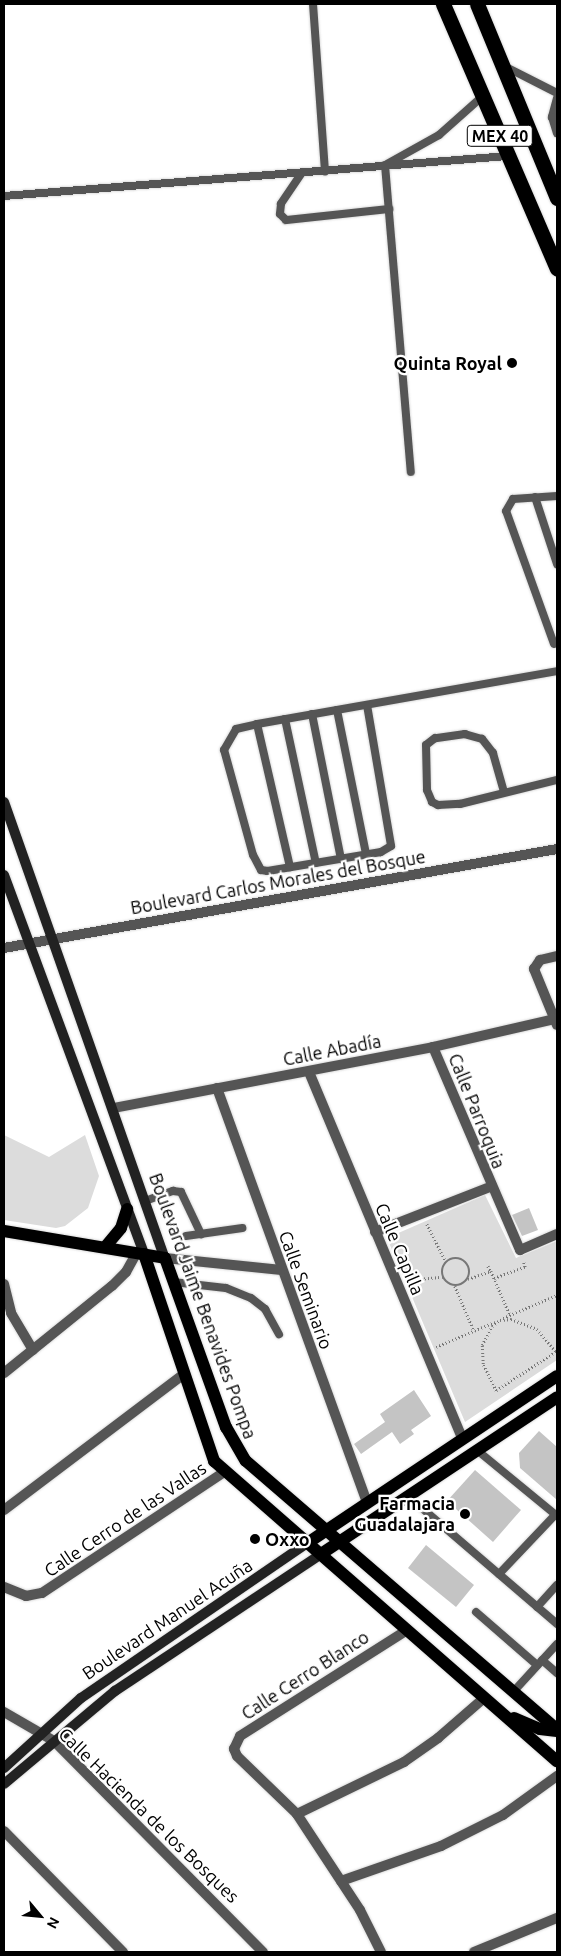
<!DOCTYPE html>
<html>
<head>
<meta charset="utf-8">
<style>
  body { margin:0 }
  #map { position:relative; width:561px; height:1956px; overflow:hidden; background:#fff; font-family:Ubuntu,sans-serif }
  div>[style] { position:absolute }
  .green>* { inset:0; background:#dcdcdc }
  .building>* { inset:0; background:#c4c4c4 }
  .path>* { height:2.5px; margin-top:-1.25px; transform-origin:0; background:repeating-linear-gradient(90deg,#777 0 1px,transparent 0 3.5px) }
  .path>.ring { margin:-1.25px; padding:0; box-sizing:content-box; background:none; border:2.5px solid #777; border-radius:50% }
  .roads { filter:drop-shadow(0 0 1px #dbdbdb) drop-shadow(0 0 1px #dbdbdb) }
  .lane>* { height:8px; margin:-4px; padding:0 4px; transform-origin:4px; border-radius:4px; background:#555 }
  .street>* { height:10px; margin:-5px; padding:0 5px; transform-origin:5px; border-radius:5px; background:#555 }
  .secondary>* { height:10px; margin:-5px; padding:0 5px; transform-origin:5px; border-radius:5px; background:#222 }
  .primary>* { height:12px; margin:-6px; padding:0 6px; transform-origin:6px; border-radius:6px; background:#000 }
  .highway>* { height:15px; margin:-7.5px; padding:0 7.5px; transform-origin:7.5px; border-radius:7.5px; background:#000 }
  .dots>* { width:14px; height:14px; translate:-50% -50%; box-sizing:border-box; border:2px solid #fff; border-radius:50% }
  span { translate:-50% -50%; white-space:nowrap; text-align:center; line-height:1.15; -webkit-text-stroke:4.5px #fff; paint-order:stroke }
  .shield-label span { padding:1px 4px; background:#fff; border:1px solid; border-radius:4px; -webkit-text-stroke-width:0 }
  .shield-label { font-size:16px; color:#000; font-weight:700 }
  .poi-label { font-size:18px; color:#000; font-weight:700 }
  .right { translate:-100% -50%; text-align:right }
  .left { translate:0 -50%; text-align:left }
  .street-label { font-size:18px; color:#000 }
  .frame { position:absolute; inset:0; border:5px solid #000; pointer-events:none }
  .north { position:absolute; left:15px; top:1891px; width:50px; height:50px; -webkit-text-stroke:4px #fff; paint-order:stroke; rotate:118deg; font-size:14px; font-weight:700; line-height:20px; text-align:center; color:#000 }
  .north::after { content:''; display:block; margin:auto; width:18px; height:22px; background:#000; clip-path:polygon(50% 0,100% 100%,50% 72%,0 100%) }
</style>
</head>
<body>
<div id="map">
  <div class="green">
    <i style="clip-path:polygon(4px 1135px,49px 1157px,85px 1135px,99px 1176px,88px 1208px,65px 1226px,56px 1228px,4px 1220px)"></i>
    <i style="clip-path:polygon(485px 1195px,516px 1258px,557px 1241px,557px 1360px,465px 1422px,387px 1238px)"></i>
  </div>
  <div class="building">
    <i style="clip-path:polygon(529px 1208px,538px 1230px,522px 1236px,512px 1215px)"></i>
    <i style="clip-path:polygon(414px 1390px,431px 1416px,411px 1430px,414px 1434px,400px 1444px,392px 1432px,361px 1454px,354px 1444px,385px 1422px,380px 1414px)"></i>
    <i style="clip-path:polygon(539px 1431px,557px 1447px,557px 1500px,520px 1468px,519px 1453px)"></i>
    <i style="clip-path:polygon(475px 1470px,521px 1510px,493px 1542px,447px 1501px)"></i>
    <i style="clip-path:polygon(426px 1545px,474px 1585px,456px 1607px,408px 1568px)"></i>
  </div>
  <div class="path">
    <i style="left:427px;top:1224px;width:42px;rotate:63.4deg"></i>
    <i class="ring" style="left:442px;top:1258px;width:25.5px;height:25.5px"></i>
    <i style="left:488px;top:1266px;width:6px;rotate:59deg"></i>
    <i style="left:494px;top:1278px;width:33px;rotate:-20deg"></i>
    <i style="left:525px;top:1267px;width:6px;rotate:-108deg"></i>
    <i style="left:468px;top:1279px;width:24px;rotate:-19deg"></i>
    <i style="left:491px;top:1271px;width:48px;rotate:66.6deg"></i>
    <i style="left:407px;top:1280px;width:36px;rotate:-5deg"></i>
    <i style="left:455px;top:1286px;width:49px;rotate:67.1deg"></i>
    <i style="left:503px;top:1318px;width:59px;rotate:-23.1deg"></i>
    <i style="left:511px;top:1319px;width:28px;rotate:21deg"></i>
    <i style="left:537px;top:1329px;width:30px;rotate:50deg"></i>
    <i style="left:556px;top:1352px;width:72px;rotate:147deg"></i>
    <i style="left:496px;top:1391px;width:30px;rotate:-116deg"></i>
    <i style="left:483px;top:1364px;width:19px;rotate:-93deg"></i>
    <i style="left:482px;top:1345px;width:21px;rotate:-62deg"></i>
    <i style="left:492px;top:1326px;width:10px;rotate:-37deg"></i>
    <i style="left:500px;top:1320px;width:11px;rotate:-5deg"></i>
    <i style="left:436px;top:1347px;width:64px;rotate:-23deg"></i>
  </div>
  <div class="roads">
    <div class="lane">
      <i style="left:313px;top:4px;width:168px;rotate:85.9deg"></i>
      <i style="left:506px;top:67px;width:57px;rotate:27deg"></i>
      <i style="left:557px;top:98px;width:20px;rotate:105deg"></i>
      <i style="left:552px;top:117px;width:17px;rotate:73deg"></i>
      <i style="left:387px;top:164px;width:60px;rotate:-29.1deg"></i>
      <i style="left:439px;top:135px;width:59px;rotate:-41.6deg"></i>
      <i style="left:385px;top:165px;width:308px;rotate:85.2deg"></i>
      <i style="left:301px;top:174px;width:36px;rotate:124deg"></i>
      <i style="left:281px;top:204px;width:10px;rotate:96deg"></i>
      <i style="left:280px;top:214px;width:8px;rotate:45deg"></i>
      <i style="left:286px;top:220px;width:104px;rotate:-6.1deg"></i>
      <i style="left:4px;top:196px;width:506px;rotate:-4.54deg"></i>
      <i style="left:535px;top:497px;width:71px;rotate:71.8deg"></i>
      <i style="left:554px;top:644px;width:141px;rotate:-109.8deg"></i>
      <i style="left:506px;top:511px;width:14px;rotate:-60deg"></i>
      <i style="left:513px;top:499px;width:44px;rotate:-3.9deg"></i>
      <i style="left:367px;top:705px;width:143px;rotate:80.3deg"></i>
      <i style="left:391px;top:846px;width:12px;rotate:149deg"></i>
      <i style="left:381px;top:852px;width:115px;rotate:170.5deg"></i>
      <i style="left:268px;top:871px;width:7px;rotate:-172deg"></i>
      <i style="left:261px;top:870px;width:17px;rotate:-118deg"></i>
      <i style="left:253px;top:855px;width:109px;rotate:-105.4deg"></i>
      <i style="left:224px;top:750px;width:24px;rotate:-60deg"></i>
      <i style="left:236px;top:729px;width:22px;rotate:-13deg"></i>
      <i style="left:257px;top:724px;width:305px;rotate:-10deg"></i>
      <i style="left:337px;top:710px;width:147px;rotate:78.6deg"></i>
      <i style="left:312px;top:714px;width:148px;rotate:78.7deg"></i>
      <i style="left:285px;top:719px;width:147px;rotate:77.9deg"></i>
      <i style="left:257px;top:724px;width:147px;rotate:77deg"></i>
      <i style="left:504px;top:792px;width:41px;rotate:-105.8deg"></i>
      <i style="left:493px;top:753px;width:18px;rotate:-128deg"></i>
      <i style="left:482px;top:739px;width:18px;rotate:-164deg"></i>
      <i style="left:465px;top:734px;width:30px;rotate:172deg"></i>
      <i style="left:435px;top:738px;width:11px;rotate:142deg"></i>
      <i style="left:426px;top:745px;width:45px;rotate:88.7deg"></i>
      <i style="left:427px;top:790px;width:13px;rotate:67deg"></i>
      <i style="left:432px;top:802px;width:7px;rotate:27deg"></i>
      <i style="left:438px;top:805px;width:22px;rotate:-3deg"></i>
      <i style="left:460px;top:804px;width:100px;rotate:-13.9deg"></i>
      <i style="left:145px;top:1201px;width:30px;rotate:-20deg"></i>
      <i style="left:173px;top:1191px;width:8px;rotate:7deg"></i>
      <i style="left:181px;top:1192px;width:47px;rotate:64.5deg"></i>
      <i style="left:186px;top:1236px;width:57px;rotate:-8.1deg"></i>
      <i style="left:173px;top:1282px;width:53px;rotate:6.5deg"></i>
      <i style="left:226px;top:1288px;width:27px;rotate:22deg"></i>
      <i style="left:251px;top:1298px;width:18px;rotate:38deg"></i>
      <i style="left:265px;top:1309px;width:29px;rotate:61deg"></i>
      <i style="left:478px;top:1451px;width:102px;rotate:39.4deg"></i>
      <i style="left:409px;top:1497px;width:195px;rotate:40.6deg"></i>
      <i style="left:499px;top:1574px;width:81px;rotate:-46.5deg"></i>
      <i style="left:537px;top:1607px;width:30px;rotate:-48deg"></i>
      <i style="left:476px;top:1612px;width:81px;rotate:41deg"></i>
      <i style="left:542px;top:1660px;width:20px;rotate:41deg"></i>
      <i style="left:514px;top:1691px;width:64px;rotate:-47.5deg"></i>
    </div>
    <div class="street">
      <i style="left:4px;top:948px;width:562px;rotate:-10.15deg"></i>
      <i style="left:557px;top:1025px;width:61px;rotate:-112.3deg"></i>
      <i style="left:534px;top:969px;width:11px;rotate:-56deg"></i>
      <i style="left:540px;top:960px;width:17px;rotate:-13deg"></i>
      <i style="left:433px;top:1047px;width:221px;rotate:66.8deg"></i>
      <i style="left:520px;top:1250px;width:40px;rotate:-23.4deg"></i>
      <i style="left:309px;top:1072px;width:397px;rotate:67.3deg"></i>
      <i style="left:217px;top:1088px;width:440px;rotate:70.1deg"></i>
      <i style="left:114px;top:1108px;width:325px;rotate:-10.8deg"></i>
      <i style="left:433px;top:1047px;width:125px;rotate:-12.9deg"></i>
      <i style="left:375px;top:1232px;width:123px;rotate:-21.4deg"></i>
      <i style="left:165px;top:1258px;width:117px;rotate:5.9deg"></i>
      <i style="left:4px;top:1284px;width:30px;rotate:76deg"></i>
      <i style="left:11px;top:1313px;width:43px;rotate:59.3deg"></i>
      <i style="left:4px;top:1373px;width:139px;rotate:-38.9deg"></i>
      <i style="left:112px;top:1286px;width:20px;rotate:-45deg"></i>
      <i style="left:126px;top:1272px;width:23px;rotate:-61deg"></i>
      <i style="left:4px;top:1510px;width:226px;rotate:-37.1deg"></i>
      <i style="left:4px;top:1587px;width:24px;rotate:22deg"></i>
      <i style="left:26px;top:1596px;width:16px;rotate:-11deg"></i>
      <i style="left:42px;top:1593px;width:219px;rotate:-33.6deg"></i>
      <i style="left:4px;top:1712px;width:58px;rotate:30.1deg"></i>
      <i style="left:54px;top:1741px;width:297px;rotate:45.3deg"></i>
      <i style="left:297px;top:1814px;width:119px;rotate:-25.9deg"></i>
      <i style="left:404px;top:1762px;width:42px;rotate:-35.2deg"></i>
      <i style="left:438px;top:1738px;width:61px;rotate:-41deg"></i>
      <i style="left:4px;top:1831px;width:170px;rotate:45.5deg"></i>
      <i style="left:341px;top:1881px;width:106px;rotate:-19.3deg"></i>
      <i style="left:441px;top:1846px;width:69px;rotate:-26.6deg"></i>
      <i style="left:503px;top:1815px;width:67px;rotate:-35.8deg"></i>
      <i style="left:381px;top:1952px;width:47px;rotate:-116.6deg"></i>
      <i style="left:360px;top:1910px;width:115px;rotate:-123.3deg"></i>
      <i style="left:297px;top:1814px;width:83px;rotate:-136deg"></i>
      <i style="left:237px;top:1756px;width:8px;rotate:-113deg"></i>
      <i style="left:234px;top:1749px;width:14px;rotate:-65deg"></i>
      <i style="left:240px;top:1736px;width:198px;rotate:-32.4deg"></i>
      <i style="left:474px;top:1952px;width:90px;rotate:-22.3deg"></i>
    </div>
    <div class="secondary">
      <i style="left:4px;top:802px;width:484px;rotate:70.6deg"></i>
      <i style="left:4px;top:875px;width:404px;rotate:69.7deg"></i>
      <i style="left:4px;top:1768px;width:104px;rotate:-42.3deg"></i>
      <i style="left:81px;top:1698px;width:276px;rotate:-34.4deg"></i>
      <i style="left:4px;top:1784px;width:145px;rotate:-40deg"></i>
      <i style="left:115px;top:1691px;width:247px;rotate:-33.6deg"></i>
    </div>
    <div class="primary">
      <i style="left:4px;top:1231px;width:163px;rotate:9.5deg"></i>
      <i style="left:165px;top:1258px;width:180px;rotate:70.2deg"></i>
      <i style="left:226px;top:1427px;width:39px;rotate:60deg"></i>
      <i style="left:246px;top:1461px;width:411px;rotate:40.8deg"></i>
      <i style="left:106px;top:1246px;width:23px;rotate:-50deg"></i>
      <i style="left:121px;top:1228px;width:20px;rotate:-72deg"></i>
      <i style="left:144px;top:1254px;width:219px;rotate:71.3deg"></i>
      <i style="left:214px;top:1461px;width:456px;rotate:41.2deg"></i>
      <i style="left:309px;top:1542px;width:298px;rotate:-33.8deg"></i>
      <i style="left:321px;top:1554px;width:283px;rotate:-33.6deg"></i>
      <i style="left:514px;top:1718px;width:28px;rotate:23deg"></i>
      <i style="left:540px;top:1729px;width:17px;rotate:7deg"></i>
    </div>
    <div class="highway">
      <i style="left:443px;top:4px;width:288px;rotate:66.7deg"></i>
      <i style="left:477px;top:4px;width:210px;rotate:67.6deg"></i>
    </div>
  </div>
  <div class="dots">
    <i style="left:512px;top:363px;background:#000"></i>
    <i style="left:465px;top:1514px;background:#000"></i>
    <i style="left:255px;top:1539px;background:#000"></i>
  </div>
  <div class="shield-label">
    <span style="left:500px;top:136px">MEX 40</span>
  </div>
  <div class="poi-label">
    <span class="right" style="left:502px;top:363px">Quinta Royal</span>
    <span class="right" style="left:455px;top:1514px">Farmacia<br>Guadalajara</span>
    <span class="left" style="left:265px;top:1539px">Oxxo</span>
  </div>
  <div class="street-label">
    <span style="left:278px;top:882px;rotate:-10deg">Boulevard Carlos Morales del Bosque</span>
    <span style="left:332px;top:1050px;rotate:-11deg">Calle Abadía</span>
    <span style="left:477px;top:1111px;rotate:68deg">Calle Parroquia</span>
    <span style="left:400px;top:1249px;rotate:67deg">Calle Capilla</span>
    <span style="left:306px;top:1290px;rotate:70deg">Calle Seminario</span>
    <span style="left:203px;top:1306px;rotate:70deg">Boulevard Jaime Benavides Pompa</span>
    <span style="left:125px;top:1519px;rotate:-34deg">Calle Cerro de las Vallas</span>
    <span style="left:167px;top:1619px;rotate:-34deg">Boulevard Manuel Acuña</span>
    <span style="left:305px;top:1675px;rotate:-33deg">Calle Cerro Blanco</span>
    <span style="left:149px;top:1815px;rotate:44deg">Calle Hacienda de los Bosques</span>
  </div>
  <div class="frame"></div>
  <div class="north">N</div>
</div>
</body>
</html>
